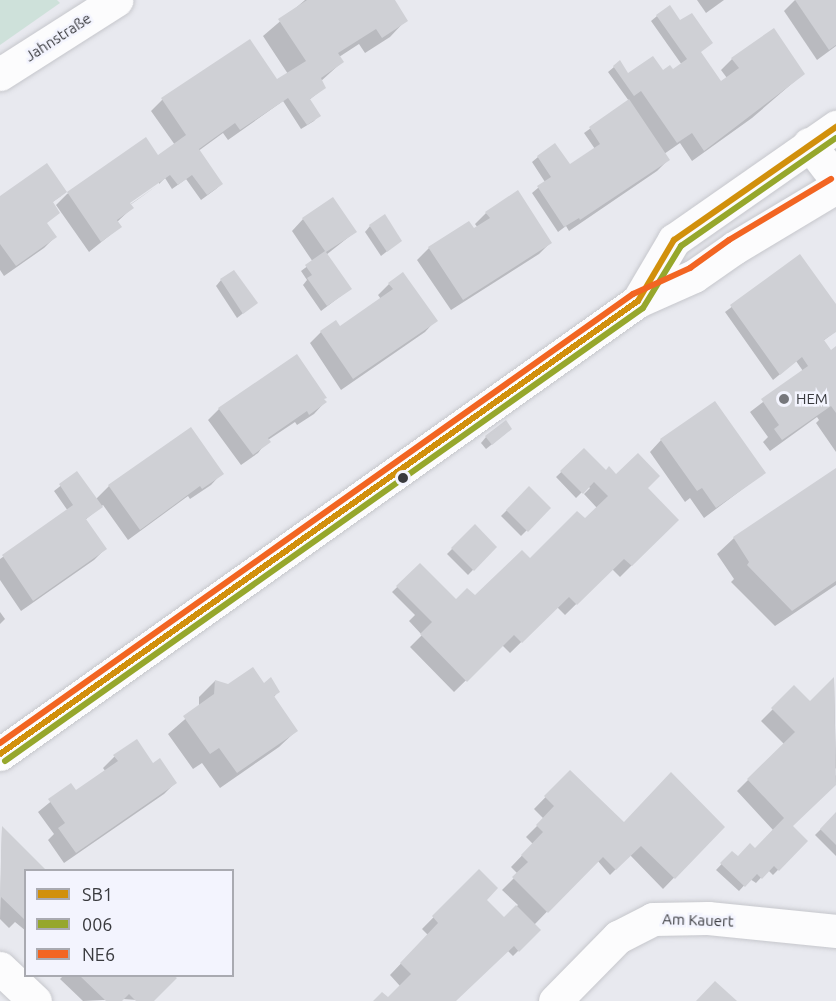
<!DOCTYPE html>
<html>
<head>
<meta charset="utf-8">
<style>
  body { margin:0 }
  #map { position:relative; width:836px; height:1001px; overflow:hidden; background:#e8e9ef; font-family:Ubuntu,sans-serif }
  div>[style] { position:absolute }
  .green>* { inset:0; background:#cee1da }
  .shadow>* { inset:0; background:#0003 }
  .building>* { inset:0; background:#cfd0d5 }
  .roads { filter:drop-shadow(0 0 2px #c6c7cc) drop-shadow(0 0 2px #c6c7cc) }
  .minor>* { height:33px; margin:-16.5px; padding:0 16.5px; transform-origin:16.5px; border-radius:16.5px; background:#fcfcfd }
  .major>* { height:33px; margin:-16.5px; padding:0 16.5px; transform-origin:16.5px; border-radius:16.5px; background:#fcfcfd }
  .bus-1>* { height:6px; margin:-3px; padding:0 3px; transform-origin:3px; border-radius:3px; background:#d1900c }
  .bus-2>* { height:6px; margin:-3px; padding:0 3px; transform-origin:3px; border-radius:3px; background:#96a72c }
  .bus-3>* { height:6px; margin:-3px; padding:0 3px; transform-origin:3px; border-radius:3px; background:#f26522 }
  .dots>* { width:16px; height:16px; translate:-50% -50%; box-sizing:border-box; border:3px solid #f3f4fe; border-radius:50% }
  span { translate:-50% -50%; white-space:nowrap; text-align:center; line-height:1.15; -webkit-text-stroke:5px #f3f4fe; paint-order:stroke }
  .street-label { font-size:15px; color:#393a3e }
  .poi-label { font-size:15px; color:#393a3e }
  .left { translate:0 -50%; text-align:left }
  .legend { position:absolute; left:24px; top:869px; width:210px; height:108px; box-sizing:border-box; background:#f3f4fe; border:2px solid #a9aab1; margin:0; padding:8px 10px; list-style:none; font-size:18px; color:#393a3e }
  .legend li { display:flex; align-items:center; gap:12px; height:30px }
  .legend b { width:30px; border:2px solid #a9aab1 }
</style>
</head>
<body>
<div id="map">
  <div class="green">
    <i style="clip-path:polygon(0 0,57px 0,60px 3px,0 45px)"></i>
  </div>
  <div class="shadow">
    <i style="clip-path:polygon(305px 0,393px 0,406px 20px,390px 37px,365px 53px,359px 44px,339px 57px,342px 62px,320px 82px,324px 88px,309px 100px,319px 115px,314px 121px,301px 129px,283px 101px,228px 140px,223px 133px,197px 152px,221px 184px,216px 189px,201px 200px,186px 179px,172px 189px,165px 178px,159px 184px,159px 180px,123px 206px,125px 208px,158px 185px,130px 205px,132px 208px,117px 222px,120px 227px,89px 252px,56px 205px,67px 194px,146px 139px,158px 157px,175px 145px,151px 111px,162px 100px,249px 41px,277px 82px,288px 74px,263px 36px)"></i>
    <i style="clip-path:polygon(697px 0,724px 0,706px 13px)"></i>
    <i style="clip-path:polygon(795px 0,836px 0,836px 46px,817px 60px,784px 11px)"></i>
    <i style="clip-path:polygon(657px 16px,700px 52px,720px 82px,727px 78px,721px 70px,732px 59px,803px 74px,752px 118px,692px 161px,680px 143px,664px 154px,668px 160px,657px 171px,569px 231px,566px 226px,558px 232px,532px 193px,545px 182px,532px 162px,538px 157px,570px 166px,595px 149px,584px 133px,629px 101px,608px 72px,614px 67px,628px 75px,656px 74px,673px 72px,682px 65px,651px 21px)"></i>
    <i style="clip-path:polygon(61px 196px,51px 203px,46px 224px,55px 237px,44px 248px,4px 276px,0 270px,0 198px)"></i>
    <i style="clip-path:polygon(486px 213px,550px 243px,539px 254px,451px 310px,417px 260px,429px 248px,469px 223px,474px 231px,478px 228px,475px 224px)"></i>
    <i style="clip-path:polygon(303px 219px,355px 232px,326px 255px,350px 289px,321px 311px,303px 285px,307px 280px,301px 271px,313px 262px,292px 231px)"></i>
    <i style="clip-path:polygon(370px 226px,400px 241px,381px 256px,365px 232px)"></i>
    <i style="clip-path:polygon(799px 256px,836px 306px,836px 331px,823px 341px,830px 352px,836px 348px,836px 452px,816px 423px,819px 420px,817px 417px,770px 451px,763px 442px,768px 437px,750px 412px,803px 371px,796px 361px,773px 380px,725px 312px)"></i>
    <i style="clip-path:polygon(221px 280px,256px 303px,237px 318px,216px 286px)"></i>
    <i style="clip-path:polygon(389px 284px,436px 320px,425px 332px,341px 390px,310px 343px,321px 332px,340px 328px,381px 299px,378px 295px)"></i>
    <i style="clip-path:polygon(323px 400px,325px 402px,314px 414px,297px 425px,295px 422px,268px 440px,258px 453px,241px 465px,208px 420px,219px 409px)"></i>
    <i style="clip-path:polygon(511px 429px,486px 449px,481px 443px,486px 437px)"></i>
    <i style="clip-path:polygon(661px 440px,764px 473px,704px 518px,690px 498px,685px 502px,650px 452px)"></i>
    <i style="clip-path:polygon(584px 450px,606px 472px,677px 520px,620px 577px,612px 569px,565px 615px,557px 607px,510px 653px,502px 645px,454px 692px,410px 647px,422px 635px,409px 621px,415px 615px,392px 592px,420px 565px,456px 601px,475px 598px,585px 521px,597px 508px,584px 494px,590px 488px,588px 486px,576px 498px,556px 477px)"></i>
    <i style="clip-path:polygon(836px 470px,836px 585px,775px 626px,731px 582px,734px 579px,717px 554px,734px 538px)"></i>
    <i style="clip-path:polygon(77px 473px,96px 499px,109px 486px,222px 473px,211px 485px,190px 499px,188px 496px,128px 540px,103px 505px,85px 520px,105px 549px,94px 560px,21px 611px,0 580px,0 559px,68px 511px,54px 491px)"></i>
    <i style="clip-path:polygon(529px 488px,549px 508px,521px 536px,501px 516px)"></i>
    <i style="clip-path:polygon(475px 526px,495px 547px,468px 575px,447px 554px)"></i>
    <i style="clip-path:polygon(0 612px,5px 619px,0 624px)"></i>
    <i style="clip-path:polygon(834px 680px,836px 768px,832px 772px,836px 776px,836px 782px,790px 827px,805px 842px,773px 875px,768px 870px,756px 883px,750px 879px,739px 891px,716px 870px,732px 853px,737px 858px,755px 850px,773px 830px,737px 791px,784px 744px,761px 721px,794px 688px,810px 703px)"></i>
    <i style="clip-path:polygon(215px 681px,229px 686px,263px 685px,278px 692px,273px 698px,296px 731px,279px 747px,220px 788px,202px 763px,193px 769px,168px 734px,199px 707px,199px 697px)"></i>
    <i style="clip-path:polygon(137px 741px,153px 765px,175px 783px,164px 794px,64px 863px,48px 840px,54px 834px,38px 812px,71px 785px,76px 792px,106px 772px,103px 768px,114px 757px)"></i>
    <i style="clip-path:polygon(570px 772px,624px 824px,723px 827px,663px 889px,630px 855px,610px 875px,597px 860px,534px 925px,539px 930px,513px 956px,507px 950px,454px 1001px,375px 1001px,388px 999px,400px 986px,390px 975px,428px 935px,422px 929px,479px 871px,485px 900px,504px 919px,518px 905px,502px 890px,518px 874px,511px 867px,533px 844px,526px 837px,544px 819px,534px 809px)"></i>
    <i style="clip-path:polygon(836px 814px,836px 856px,815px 835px)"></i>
    <i style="clip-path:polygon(2px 828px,44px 870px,26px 870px,26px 931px,15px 922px,9px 928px,0 919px)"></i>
    <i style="clip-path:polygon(63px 976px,172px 976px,175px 978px,152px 1001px,123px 999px,83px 1001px,60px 979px)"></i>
  </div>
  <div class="building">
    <i style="clip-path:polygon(307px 0,395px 0,408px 21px,382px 38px,376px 29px,338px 53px,344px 62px,321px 78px,326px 88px,310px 99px,321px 116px,307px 125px,288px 98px,240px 130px,235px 123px,199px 149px,223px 184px,207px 195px,192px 175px,178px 185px,170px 175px,130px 203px,134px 208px,117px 220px,122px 227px,101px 242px,67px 192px,146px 137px,158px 155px,186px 135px,161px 98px,250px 39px,277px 79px,306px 61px,278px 19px)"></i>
    <i style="clip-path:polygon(795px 0,836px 0,836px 45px,829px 50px)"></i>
    <i style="clip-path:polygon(670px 5px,680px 20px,692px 13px,713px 43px,701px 52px,721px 81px,739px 68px,731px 58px,774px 28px,805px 74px,704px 151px,692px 133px,677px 143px,641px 91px,634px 96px,613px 66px,620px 60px,628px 73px,653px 56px,663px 70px,670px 65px,673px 69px,687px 59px,656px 15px)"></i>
    <i style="clip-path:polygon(629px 99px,670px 160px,580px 220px,579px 218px,564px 227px,537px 186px,551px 177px,537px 156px,555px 143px,570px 164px,600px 144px,589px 127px)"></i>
    <i style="clip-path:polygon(47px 163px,67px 192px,53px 202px,60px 213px,47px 223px,57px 237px,16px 266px,0 244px,0 196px)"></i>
    <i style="clip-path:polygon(518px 190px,552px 243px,463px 300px,428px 247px,469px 221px,474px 228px,490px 218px,485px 212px)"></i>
    <i style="clip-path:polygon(333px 197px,357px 232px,326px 252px,352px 289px,327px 306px,307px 278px,312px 275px,305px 265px,325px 251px,302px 218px)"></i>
    <i style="clip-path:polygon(385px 214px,402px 241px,387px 252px,369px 225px)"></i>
    <i style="clip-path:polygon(800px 254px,836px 304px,836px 332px,824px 340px,831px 350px,836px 346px,836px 413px,831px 406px,782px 440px,774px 429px,779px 425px,761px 399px,808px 366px,802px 357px,780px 375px,730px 305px)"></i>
    <i style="clip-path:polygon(234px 270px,258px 303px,243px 314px,220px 279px)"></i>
    <i style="clip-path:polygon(403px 272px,438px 321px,353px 379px,320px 331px,336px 320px,340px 326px,393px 289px,388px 283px)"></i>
    <i style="clip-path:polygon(297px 354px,327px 398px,324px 399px,327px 402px,309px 415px,307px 411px,268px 438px,271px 442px,253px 455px,218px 408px)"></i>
    <i style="clip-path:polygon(715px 401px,766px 473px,716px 508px,702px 488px,697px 491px,660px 439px)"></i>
    <i style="clip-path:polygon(506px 420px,512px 429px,492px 445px,485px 436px)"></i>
    <i style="clip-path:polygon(191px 427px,224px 474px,202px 489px,200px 486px,140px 530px,108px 485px)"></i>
    <i style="clip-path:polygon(584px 448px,606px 470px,609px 466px,616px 474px,638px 453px,660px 476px,648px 488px,679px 520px,632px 566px,624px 559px,577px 605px,569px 597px,522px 643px,514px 635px,467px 682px,420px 634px,432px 622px,396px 586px,420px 563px,456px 599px,467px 588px,475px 595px,522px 550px,530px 558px,577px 511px,585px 518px,608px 496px,594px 482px,583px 494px,560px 471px)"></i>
    <i style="clip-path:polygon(836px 468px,836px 581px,792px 611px,747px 565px,749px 562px,733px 537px)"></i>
    <i style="clip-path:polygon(77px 471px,103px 507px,86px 519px,107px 549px,33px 601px,2px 555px,73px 505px,59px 484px)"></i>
    <i style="clip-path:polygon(529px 486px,551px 508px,528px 532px,506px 510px)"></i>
    <i style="clip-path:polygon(475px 524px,497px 547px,474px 571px,451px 548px)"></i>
    <i style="clip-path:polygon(253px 667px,264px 683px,271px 677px,280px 692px,274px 696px,298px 731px,237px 773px,219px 748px,210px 754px,183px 716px,214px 694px,215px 680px,228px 684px)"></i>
    <i style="clip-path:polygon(834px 677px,836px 785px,793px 826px,808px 841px,779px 871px,774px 866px,762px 879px,757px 874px,745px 887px,720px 863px,732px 851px,738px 856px,750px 843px,755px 848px,784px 818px,747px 779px,795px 732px,771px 708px,794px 685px,810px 701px)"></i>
    <i style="clip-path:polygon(137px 739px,153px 763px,160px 758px,177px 783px,76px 853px,58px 828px,65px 823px,48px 799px,71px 783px,76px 790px,118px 761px,113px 755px)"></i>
    <i style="clip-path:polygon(570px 770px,624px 822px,671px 772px,725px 827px,675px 879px,641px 846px,616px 870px,603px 857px,548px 913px,512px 877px,528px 862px,521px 855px,543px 832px,536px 825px,554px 806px,544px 796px)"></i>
    <i style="clip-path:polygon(836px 812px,836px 845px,820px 829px)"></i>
    <i style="clip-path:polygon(2px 826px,46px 870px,26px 870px,26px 921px,0 896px)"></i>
    <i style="clip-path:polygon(479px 869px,498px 888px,487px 900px,504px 917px,516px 905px,541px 930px,519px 952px,514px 946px,456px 1001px,373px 1001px,382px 992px,388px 997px,411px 974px,400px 963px,438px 923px,432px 916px)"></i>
    <i style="clip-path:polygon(80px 976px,174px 976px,177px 978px,154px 1001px,136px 1001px,129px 994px,122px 1001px,106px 1001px)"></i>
    <i style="clip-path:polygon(715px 981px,737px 1001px,696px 1001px)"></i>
  </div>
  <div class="roads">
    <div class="minor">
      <i style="left:0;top:74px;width:138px;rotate:-32.5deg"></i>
      <i style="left:809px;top:144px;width:44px;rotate:52.4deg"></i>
      <i style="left:0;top:968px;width:48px;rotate:43.3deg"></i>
      <i style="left:555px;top:1001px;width:90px;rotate:-45.5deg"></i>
      <i style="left:618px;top:937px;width:39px;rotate:-27deg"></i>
      <i style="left:653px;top:919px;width:55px;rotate:-1deg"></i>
      <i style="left:708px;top:918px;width:129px;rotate:5.8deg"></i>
    </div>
    <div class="major">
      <i style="left:638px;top:301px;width:71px;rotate:-59.5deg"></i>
      <i style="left:674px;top:240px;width:198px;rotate:-34.9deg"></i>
      <i style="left:0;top:754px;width:782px;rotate:-35.38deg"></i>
      <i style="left:638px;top:301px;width:61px;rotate:-24.1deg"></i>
      <i style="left:694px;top:276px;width:49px;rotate:-35deg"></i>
      <i style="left:734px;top:248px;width:119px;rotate:-30.9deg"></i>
    </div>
  </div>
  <div class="bus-1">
    <i style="left:0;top:754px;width:782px;rotate:-35.38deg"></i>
    <i style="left:638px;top:301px;width:71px;rotate:-59.5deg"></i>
    <i style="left:674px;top:240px;width:198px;rotate:-34.9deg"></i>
  </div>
  <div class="bus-2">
    <i style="left:5px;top:761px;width:782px;rotate:-35.38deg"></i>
    <i style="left:643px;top:308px;width:73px;rotate:-58.5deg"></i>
    <i style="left:681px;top:246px;width:189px;rotate:-34.9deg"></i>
  </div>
  <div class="bus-3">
    <i style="left:0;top:743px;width:776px;rotate:-35.35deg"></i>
    <i style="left:633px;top:294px;width:63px;rotate:-24.5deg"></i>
    <i style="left:690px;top:268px;width:48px;rotate:-35.7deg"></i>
    <i style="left:729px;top:240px;width:119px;rotate:-30.9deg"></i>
  </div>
  <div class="dots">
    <i style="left:784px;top:399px;background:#76777c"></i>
    <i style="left:403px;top:478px;background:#393a3e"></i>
  </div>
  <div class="street-label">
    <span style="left:58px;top:37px;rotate:-33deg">Jahnstraße</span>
    <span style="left:698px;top:920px;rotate:2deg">Am Kauert</span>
  </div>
  <div class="poi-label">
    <span class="left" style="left:796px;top:399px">HEM</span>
  </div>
  <ul class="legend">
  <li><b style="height:8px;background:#d1900c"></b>SB1</li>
  <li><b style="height:8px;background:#96a72c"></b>006</li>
  <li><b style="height:8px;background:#f26522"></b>NE6</li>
  </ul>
</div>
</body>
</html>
